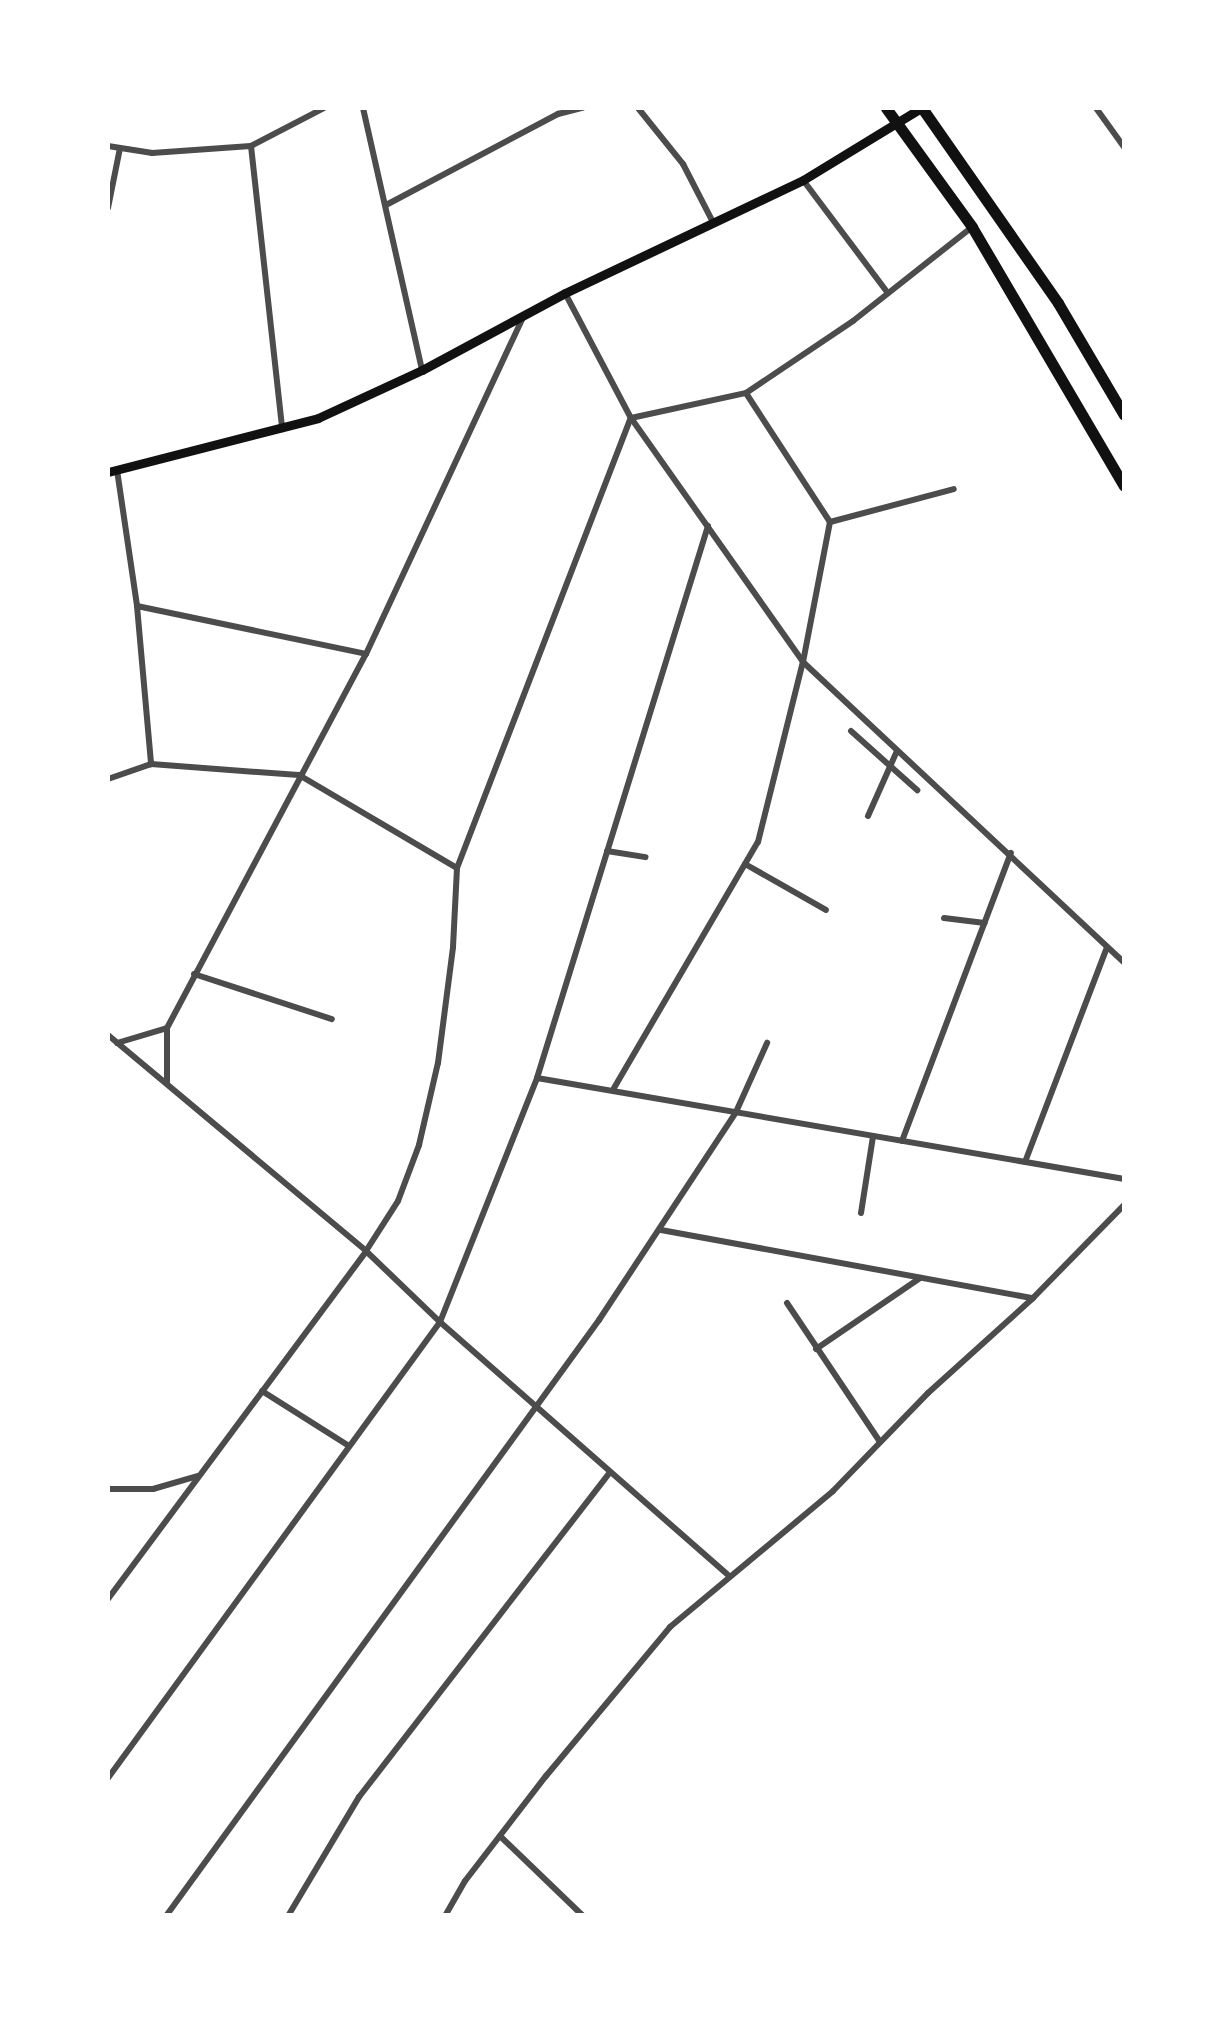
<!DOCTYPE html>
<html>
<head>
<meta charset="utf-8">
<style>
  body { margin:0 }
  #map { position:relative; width:1232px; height:2023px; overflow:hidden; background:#fff; font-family:Mulish,sans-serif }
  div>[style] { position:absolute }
  .minor>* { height:6px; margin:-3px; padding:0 3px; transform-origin:3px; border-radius:3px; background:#4c4c4c }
  .secondary>* { height:9px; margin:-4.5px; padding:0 4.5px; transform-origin:4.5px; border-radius:4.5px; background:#111 }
  .trunk>* { height:11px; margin:-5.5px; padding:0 5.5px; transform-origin:5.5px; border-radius:5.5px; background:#111 }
  span { translate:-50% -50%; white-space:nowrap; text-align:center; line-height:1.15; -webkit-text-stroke:10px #fff; paint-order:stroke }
  .frame { position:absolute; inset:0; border:110px solid #fff; pointer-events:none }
</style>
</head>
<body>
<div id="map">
  <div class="minor">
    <i style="left:363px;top:108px;width:269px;rotate:77.3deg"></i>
    <i style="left:638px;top:108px;width:72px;rotate:51.2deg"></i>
    <i style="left:683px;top:164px;width:65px;rotate:62.7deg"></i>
    <i style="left:1096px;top:108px;width:48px;rotate:54.3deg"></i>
    <i style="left:108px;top:146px;width:45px;rotate:9deg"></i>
    <i style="left:152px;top:153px;width:99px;rotate:-4deg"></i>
    <i style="left:251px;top:146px;width:82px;rotate:-27.5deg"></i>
    <i style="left:251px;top:146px;width:285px;rotate:83.7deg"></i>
    <i style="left:803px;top:180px;width:140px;rotate:53.1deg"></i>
    <i style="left:386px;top:205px;width:195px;rotate:-27.9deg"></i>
    <i style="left:558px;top:114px;width:25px;rotate:-14deg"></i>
    <i style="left:108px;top:208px;width:61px;rotate:-78.7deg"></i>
    <i style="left:565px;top:293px;width:141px;rotate:62.2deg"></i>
    <i style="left:631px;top:418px;width:299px;rotate:54.8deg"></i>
    <i style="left:803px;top:662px;width:439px;rotate:43.1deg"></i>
    <i style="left:117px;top:470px;width:137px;rotate:81.6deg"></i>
    <i style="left:137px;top:606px;width:159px;rotate:84.9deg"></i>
    <i style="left:830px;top:522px;width:128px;rotate:-14.9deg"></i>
    <i style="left:137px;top:606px;width:234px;rotate:11.8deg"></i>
    <i style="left:851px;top:731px;width:89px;rotate:41.8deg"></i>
    <i style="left:108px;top:779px;width:46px;rotate:-19.2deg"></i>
    <i style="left:151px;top:764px;width:148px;rotate:4.3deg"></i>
    <i style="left:299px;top:775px;width:183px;rotate:30.5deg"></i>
    <i style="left:868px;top:816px;width:71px;rotate:-66deg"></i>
    <i style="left:607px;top:851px;width:39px;rotate:9deg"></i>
    <i style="left:745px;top:864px;width:93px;rotate:29.6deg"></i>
    <i style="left:944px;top:918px;width:41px;rotate:7deg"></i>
    <i style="left:194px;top:974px;width:145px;rotate:18.1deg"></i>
    <i style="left:108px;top:1035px;width:336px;rotate:39.9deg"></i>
    <i style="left:366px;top:1251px;width:103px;rotate:43.8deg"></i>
    <i style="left:440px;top:1322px;width:382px;rotate:41.3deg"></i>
    <i style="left:117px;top:1043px;width:52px;rotate:-16.7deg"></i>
    <i style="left:537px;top:1078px;width:596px;rotate:9.76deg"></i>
    <i style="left:167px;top:1083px;width:55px;rotate:-90deg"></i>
    <i style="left:167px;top:1028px;width:424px;rotate:-62deg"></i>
    <i style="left:366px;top:654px;width:370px;rotate:-65deg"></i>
    <i style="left:614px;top:1088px;width:285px;rotate:-59.7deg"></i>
    <i style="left:758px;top:842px;width:186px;rotate:-76deg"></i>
    <i style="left:803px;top:662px;width:143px;rotate:-79.1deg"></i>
    <i style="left:830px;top:522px;width:154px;rotate:-123.1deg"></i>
    <i style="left:902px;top:1141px;width:308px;rotate:-69.3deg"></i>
    <i style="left:1025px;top:1162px;width:230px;rotate:-69.1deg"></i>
    <i style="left:861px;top:1213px;width:78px;rotate:-81.1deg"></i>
    <i style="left:661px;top:1230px;width:378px;rotate:10.4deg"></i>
    <i style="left:787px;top:1303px;width:167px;rotate:56.2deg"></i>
    <i style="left:816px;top:1349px;width:126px;rotate:-34.3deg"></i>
    <i style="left:262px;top:1391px;width:103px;rotate:32.3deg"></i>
    <i style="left:108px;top:1489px;width:45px"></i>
    <i style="left:153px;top:1489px;width:47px;rotate:-16.1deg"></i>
    <i style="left:108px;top:1599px;width:433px;rotate:-53.4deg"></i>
    <i style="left:366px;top:1251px;width:59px;rotate:-57.4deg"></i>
    <i style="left:398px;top:1201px;width:60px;rotate:-69.4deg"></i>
    <i style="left:419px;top:1145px;width:84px;rotate:-77deg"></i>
    <i style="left:438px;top:1063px;width:117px;rotate:-82.6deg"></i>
    <i style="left:453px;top:947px;width:79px;rotate:-87.1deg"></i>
    <i style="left:457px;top:868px;width:482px;rotate:-68.9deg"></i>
    <i style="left:631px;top:418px;width:118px;rotate:-12.3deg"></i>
    <i style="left:746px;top:393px;width:129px;rotate:-33.9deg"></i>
    <i style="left:853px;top:321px;width:152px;rotate:-38.3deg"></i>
    <i style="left:108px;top:1778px;width:564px;rotate:-53.94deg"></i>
    <i style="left:440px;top:1322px;width:263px;rotate:-68.3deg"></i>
    <i style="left:537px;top:1078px;width:578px;rotate:-72.79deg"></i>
    <i style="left:500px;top:1836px;width:115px;rotate:43.9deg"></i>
    <i style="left:166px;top:1916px;width:737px;rotate:-54deg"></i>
    <i style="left:599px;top:1320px;width:249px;rotate:-56.6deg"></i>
    <i style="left:736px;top:1112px;width:76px;rotate:-65.8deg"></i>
    <i style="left:288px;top:1916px;width:139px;rotate:-59.2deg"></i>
    <i style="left:359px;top:1797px;width:409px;rotate:-52.3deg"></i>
    <i style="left:445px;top:1916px;width:40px;rotate:-60.3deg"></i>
    <i style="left:465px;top:1881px;width:133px;rotate:-52.4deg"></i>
    <i style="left:546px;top:1776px;width:194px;rotate:-50.2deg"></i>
    <i style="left:670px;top:1627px;width:212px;rotate:-39.8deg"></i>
    <i style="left:833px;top:1491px;width:136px;rotate:-45.9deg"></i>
    <i style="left:928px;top:1393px;width:142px;rotate:-42.1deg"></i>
    <i style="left:1033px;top:1298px;width:130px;rotate:-45.6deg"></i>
  </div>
  <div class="secondary">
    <i style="left:108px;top:472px;width:217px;rotate:-14.4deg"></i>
    <i style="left:318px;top:418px;width:115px;rotate:-24.8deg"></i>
    <i style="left:422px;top:370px;width:162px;rotate:-28.3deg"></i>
    <i style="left:565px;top:293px;width:263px;rotate:-25.4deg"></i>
    <i style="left:803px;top:180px;width:138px;rotate:-31.4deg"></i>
  </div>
  <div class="trunk">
    <i style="left:886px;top:108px;width:147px;rotate:54.1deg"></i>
    <i style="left:972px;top:227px;width:300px;rotate:59.6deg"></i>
    <i style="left:922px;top:108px;width:238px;rotate:55.1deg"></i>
    <i style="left:1058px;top:303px;width:130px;rotate:59.5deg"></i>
  </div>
  <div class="frame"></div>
</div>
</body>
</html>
